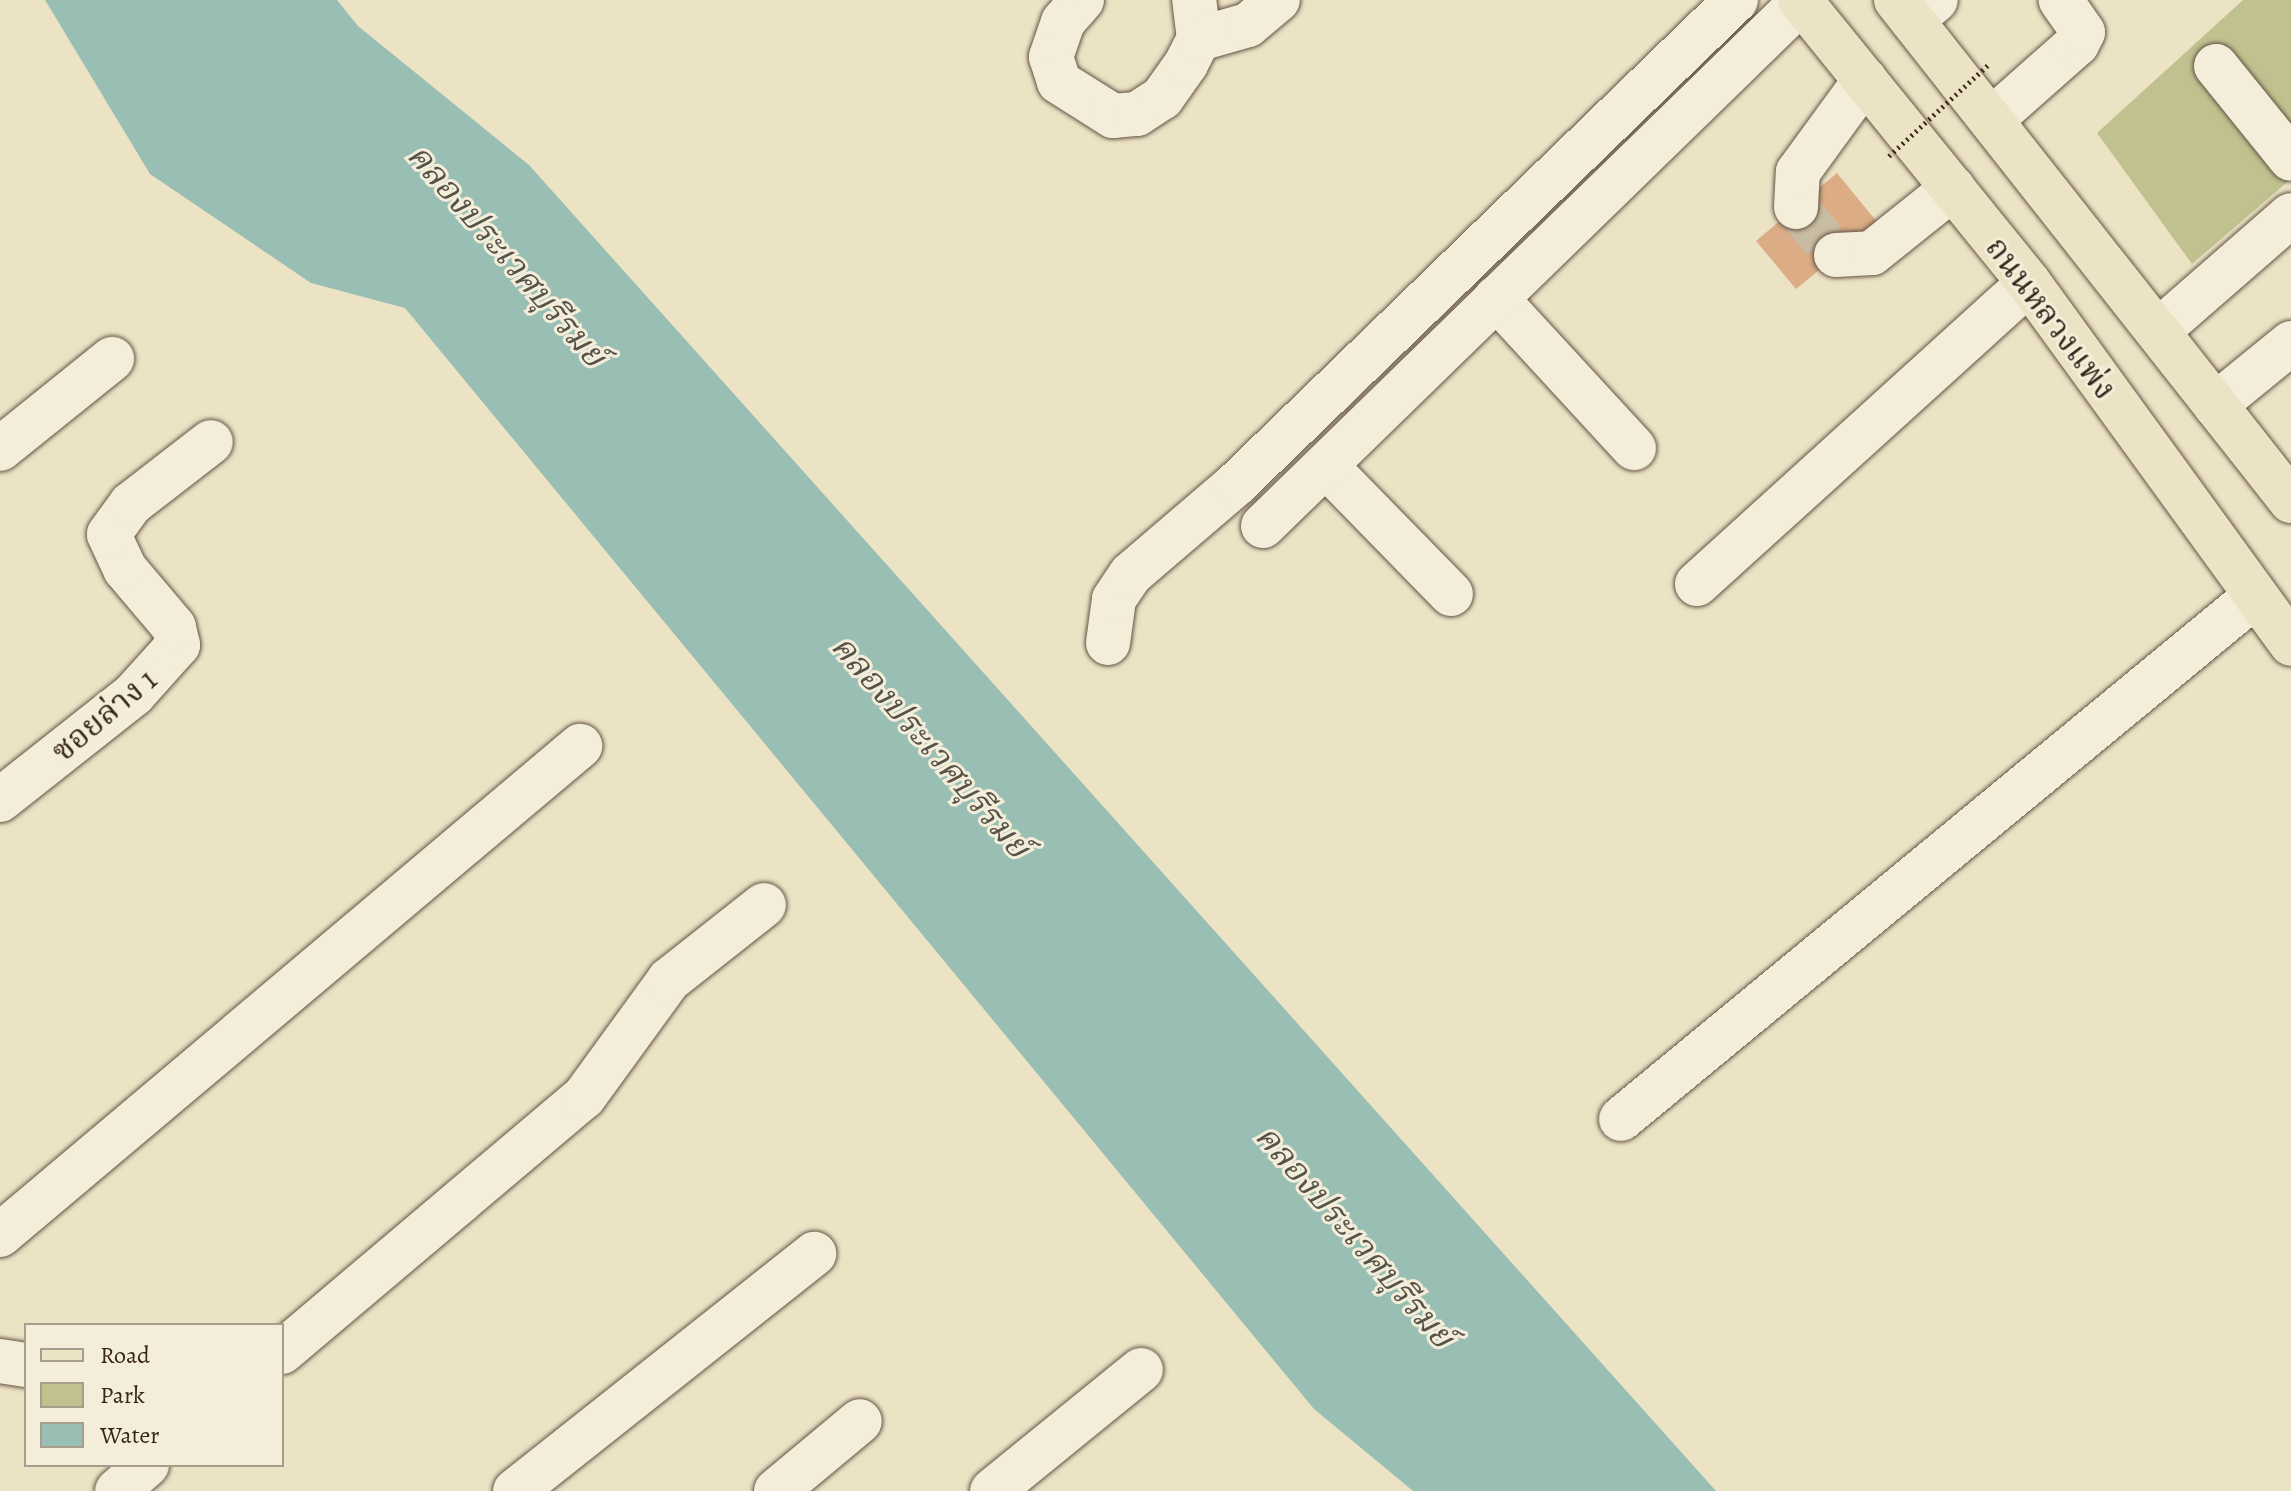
<!DOCTYPE html>
<html>
<head>
<meta charset="utf-8">
<style>
  body { margin:0 }
  #map { position:relative; width:2291px; height:1491px; overflow:hidden; background:#ece3c5; font-family:Alegreya,"Noto Serif Thai",serif }
  div>[style] { position:absolute }
  .green>* { inset:0; background:#c0c18f }
  .water>* { inset:0; background:#99beb3 }
  .building>* { inset:0; background:#dbac85 }
  .minor-tunnel>* { height:44px; margin-top:-22px; transform-origin:0; background:repeating-linear-gradient(90deg,#c8bda3 0 44px,transparent 0 66px) }
  .roads { filter:drop-shadow(0 0 2px #655446) drop-shadow(0 0 2px #655446) }
  .minor>* { height:44px; margin:-22px; padding:0 22px; transform-origin:22px; border-radius:22px; background:#f3edd9 }
  .major>* { height:44px; margin:-22px; padding:0 22px; transform-origin:22px; border-radius:22px; background:#ece3c5 }
  .path-bridge>* { height:5px; margin-top:-2.5px; transform-origin:0; background:repeating-linear-gradient(90deg,#38241b 0 2px,transparent 0 6px) }
  span { translate:-50% -50%; white-space:nowrap; text-align:center; line-height:1.15; -webkit-text-stroke:6px #f3edd9; paint-order:stroke }
  .street-label { font-size:32px; color:#38241b }
  .water-label { font-size:34px; color:#555249; font-style:italic }
  .legend { position:absolute; left:24px; top:1323px; width:260px; height:144px; box-sizing:border-box; background:#f3edd9; border:2px solid #a89d8d; margin:0; padding:10px 14px; list-style:none; font-size:24px; color:#38241b }
  .legend li { display:flex; align-items:center; gap:16px; height:40px }
  .legend b { width:40px; border:2px solid #a89d8d }
</style>
</head>
<body>
<div id="map">
  <div class="green">
    <i style="clip-path:polygon(2243px 0,2291px 0,2291px 179px,2192px 264px,2097px 133px)"></i>
  </div>
  <div class="water">
    <i style="clip-path:polygon(45px 0,337px 0,358px 26px,529px 165px,1716px 1491px,1413px 1491px,1314px 1409px,405px 308px,311px 283px,150px 174px)"></i>
  </div>
  <div class="building">
    <i style="clip-path:polygon(1837px 173px,1877px 222px,1796px 289px,1756px 241px)"></i>
  </div>
  <div class="minor-tunnel">
    <i style="left:1796px;top:207px;width:62px;rotate:50.2deg"></i>
  </div>
  <div class="roads">
    <div class="minor">
      <i style="left:1082px;top:0;width:29px;rotate:131deg"></i>
      <i style="left:1063px;top:22px;width:37px;rotate:109deg"></i>
      <i style="left:1051px;top:57px;width:26px;rotate:72deg"></i>
      <i style="left:1059px;top:82px;width:64px;rotate:32.2deg"></i>
      <i style="left:1113px;top:116px;width:24px;rotate:-5deg"></i>
      <i style="left:1137px;top:114px;width:30px;rotate:-33deg"></i>
      <i style="left:1162px;top:98px;width:42px;rotate:-54.8deg"></i>
      <i style="left:1186px;top:64px;width:28px;rotate:-63deg"></i>
      <i style="left:1199px;top:39px;width:39px;rotate:-97deg"></i>
      <i style="left:1912px;top:20px;width:31px;rotate:-40deg"></i>
      <i style="left:1199px;top:39px;width:51px;rotate:-15.9deg"></i>
      <i style="left:1248px;top:25px;width:39px;rotate:-40deg"></i>
      <i style="left:2216px;top:66px;width:119px;rotate:51.1deg"></i>
      <i style="left:1991px;top:120px;width:115px;rotate:-41.5deg"></i>
      <i style="left:2077px;top:44px;width:13px;rotate:-63deg"></i>
      <i style="left:2083px;top:32px;width:39px;rotate:-125deg"></i>
      <i style="left:1796px;top:207px;width:35px;rotate:-87deg"></i>
      <i style="left:1798px;top:172px;width:114px;rotate:-53.9deg"></i>
      <i style="left:1836px;top:255px;width:36px;rotate:-3deg"></i>
      <i style="left:1872px;top:253px;width:104px;rotate:-38.7deg"></i>
      <i style="left:1496px;top:298px;width:204px;rotate:47.4deg"></i>
      <i style="left:2158px;top:331px;width:176px;rotate:-41.1deg"></i>
      <i style="left:2215px;top:405px;width:98px;rotate:-39.2deg"></i>
      <i style="left:0;top:449px;width:144px;rotate:-38.8deg"></i>
      <i style="left:1328px;top:468px;width:176px;rotate:45.7deg"></i>
      <i style="left:1263px;top:526px;width:751px;rotate:-44.24deg"></i>
      <i style="left:1697px;top:584px;width:448px;rotate:-42.2deg"></i>
      <i style="left:1108px;top:643px;width:44px;rotate:-82.2deg"></i>
      <i style="left:1114px;top:599px;width:30px;rotate:-56deg"></i>
      <i style="left:1131px;top:574px;width:138px;rotate:-40.6deg"></i>
      <i style="left:1236px;top:484px;width:696px;rotate:-44.07deg"></i>
      <i style="left:0;top:800px;width:171px;rotate:-38.3deg"></i>
      <i style="left:134px;top:694px;width:66px;rotate:-48.1deg"></i>
      <i style="left:178px;top:645px;width:18px;rotate:-103deg"></i>
      <i style="left:174px;top:627px;width:76px;rotate:-130.2deg"></i>
      <i style="left:125px;top:569px;width:38px;rotate:-115deg"></i>
      <i style="left:109px;top:534px;width:37px;rotate:-54deg"></i>
      <i style="left:131px;top:504px;width:101px;rotate:-37.8deg"></i>
      <i style="left:1621px;top:1119px;width:820px;rotate:-39.51deg"></i>
      <i style="left:0;top:1235px;width:759px;rotate:-40.13deg"></i>
      <i style="left:282px;top:1352px;width:395px;rotate:-40.2deg"></i>
      <i style="left:584px;top:1097px;width:145px;rotate:-54deg"></i>
      <i style="left:669px;top:980px;width:121px;rotate:-38.3deg"></i>
      <i style="left:0;top:1361px;width:26px;rotate:9deg"></i>
      <i style="left:117px;top:1491px;width:40px;rotate:-41deg"></i>
      <i style="left:515px;top:1491px;width:382px;rotate:-38.4deg"></i>
      <i style="left:776px;top:1491px;width:109px;rotate:-39.8deg"></i>
      <i style="left:992px;top:1491px;width:192px;rotate:-39.1deg"></i>
    </div>
    <div class="major">
      <i style="left:1800px;top:0;width:364px;rotate:51deg"></i>
      <i style="left:2029px;top:283px;width:446px;rotate:54deg"></i>
      <i style="left:1896px;top:0;width:638px;rotate:51.75deg"></i>
    </div>
  </div>
  <div class="path-bridge">
    <i style="left:1889px;top:156px;width:134px;rotate:-42.6deg"></i>
  </div>
  <div class="street-label">
    <span style="left:2051px;top:318px;rotate:53deg">ถนนหลวงแพ่ง</span>
    <span style="left:104px;top:715px;rotate:-40deg">ซอยล่าง 1</span>
  </div>
  <div class="water-label">
    <span style="left:507px;top:255px;rotate:49deg">คลองประเวศบุรีรมย์</span>
    <span style="left:931px;top:746px;rotate:49deg">คลองประเวศบุรีรมย์</span>
    <span style="left:1355px;top:1236px;rotate:49deg">คลองประเวศบุรีรมย์</span>
  </div>
  <ul class="legend">
  <li><b style="height:10px;background:#ece3c5"></b>Road</li>
  <li><b style="height:22px;background:#c0c18f"></b>Park</li>
  <li><b style="height:22px;background:#99beb3"></b>Water</li>
  </ul>
</div>
</body>
</html>
